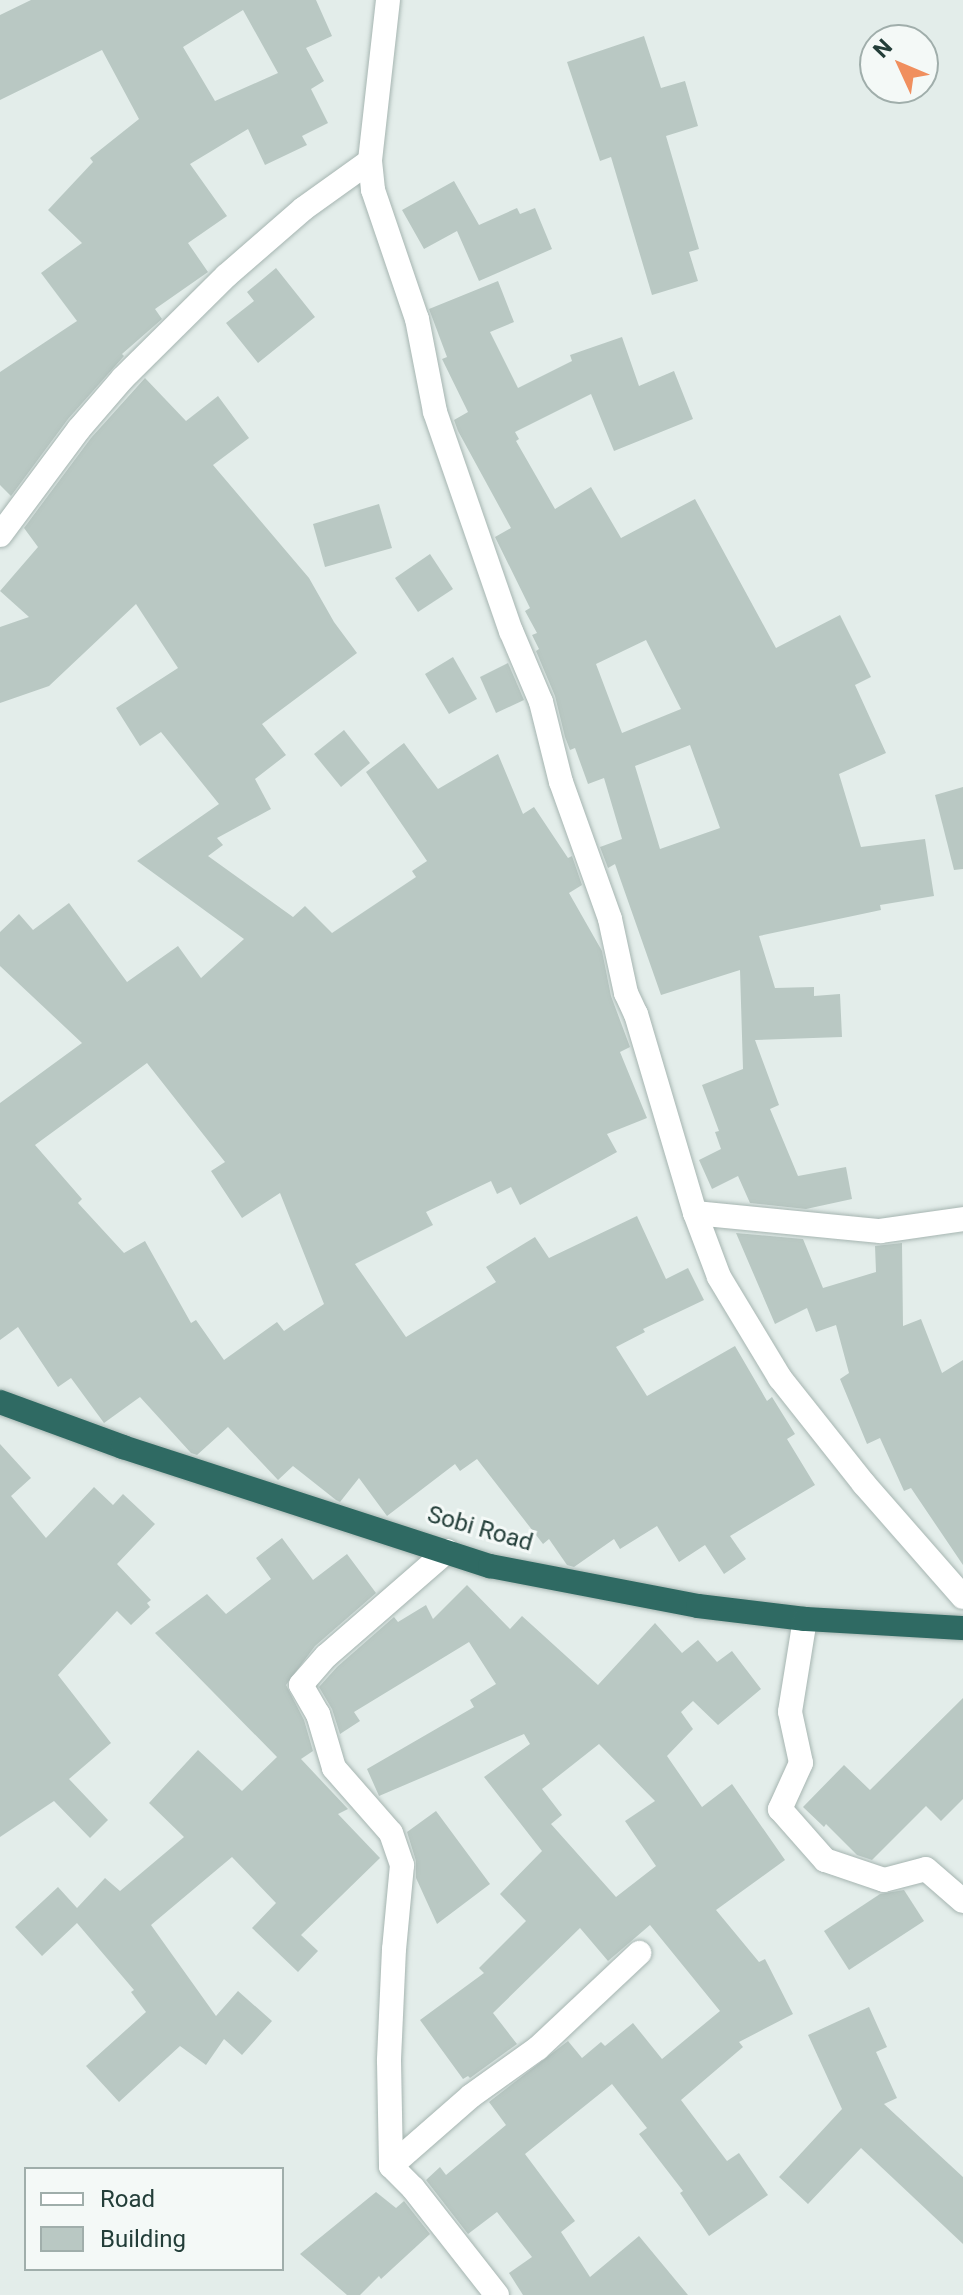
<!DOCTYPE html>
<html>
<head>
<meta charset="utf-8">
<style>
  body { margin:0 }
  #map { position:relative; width:963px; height:2295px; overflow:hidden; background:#e3edea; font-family:Roboto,sans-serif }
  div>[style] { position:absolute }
  .building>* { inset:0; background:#b9c8c3 }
  .roads { filter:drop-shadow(0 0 2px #a6b5b1) drop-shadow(0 0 2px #a6b5b1) }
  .minor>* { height:24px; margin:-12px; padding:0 12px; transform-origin:12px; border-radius:12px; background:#fff }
  .highway>* { height:24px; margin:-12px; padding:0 12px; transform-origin:12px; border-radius:12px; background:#2f6a63 }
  span { translate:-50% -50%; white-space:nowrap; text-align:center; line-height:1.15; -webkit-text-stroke:6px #f4f9f7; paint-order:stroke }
  .street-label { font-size:24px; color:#233e39 }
  .legend { position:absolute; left:24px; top:2167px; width:260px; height:104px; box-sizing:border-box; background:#f4f9f7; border:2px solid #a0aeab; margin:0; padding:10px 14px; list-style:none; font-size:24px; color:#233e39 }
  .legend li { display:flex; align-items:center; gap:16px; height:40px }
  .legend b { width:40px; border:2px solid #a0aeab }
  .north { position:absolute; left:859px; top:24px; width:80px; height:80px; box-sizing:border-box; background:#f4f9f7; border:2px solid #a0aeab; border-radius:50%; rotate:314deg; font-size:22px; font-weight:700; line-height:32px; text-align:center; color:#233e39 }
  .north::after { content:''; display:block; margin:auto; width:28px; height:36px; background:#f08f5e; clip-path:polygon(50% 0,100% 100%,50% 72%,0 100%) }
</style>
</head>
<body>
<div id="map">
  <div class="building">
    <i style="clip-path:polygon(evenodd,31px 0,316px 0,332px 36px,306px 48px,324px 81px,311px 89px,328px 123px,302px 136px,307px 145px,265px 165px,248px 129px,190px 164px,227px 216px,188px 243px,208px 272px,155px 309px,162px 319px,122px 354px,124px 356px,68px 419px,11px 496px,0 485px,0 372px,77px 321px,41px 273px,82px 243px,48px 210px,93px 162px,90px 158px,139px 119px,102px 50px,0 100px,0 15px,31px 0,243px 10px,278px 73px,215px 101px,183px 47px,243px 10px)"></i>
    <i style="clip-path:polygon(644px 36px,661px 88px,685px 81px,698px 126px,666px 136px,699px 249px,689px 252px,698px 281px,652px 295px,611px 157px,600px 161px,567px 62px)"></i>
    <i style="clip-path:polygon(454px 181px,479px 225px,517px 208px,520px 214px,535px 208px,552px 249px,479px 281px,457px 231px,424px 249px,402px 210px)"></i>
    <i style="clip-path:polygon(276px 268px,315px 317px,258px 363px,226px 323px,254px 301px,247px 292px)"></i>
    <i style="clip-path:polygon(evenodd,498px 281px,514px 322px,490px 332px,518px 388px,572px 361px,570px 355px,622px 337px,639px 386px,674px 371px,693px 419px,614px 451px,591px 394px,515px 432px,519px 439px,516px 441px,555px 509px,591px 487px,621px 538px,695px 499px,776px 648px,840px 615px,871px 677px,855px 685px,886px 753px,839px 774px,861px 847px,925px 839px,934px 896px,880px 905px,881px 910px,759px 936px,775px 988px,814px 987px,814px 996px,840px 994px,842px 1037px,755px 1040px,779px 1105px,770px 1109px,798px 1176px,846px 1167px,852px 1199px,806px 1209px,750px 1203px,738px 1176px,712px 1189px,699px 1160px,721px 1149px,715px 1132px,719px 1131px,702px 1085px,743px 1069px,740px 970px,661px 995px,615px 864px,608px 868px,600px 847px,622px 839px,604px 778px,588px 784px,575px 748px,570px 750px,565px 737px,555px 696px,536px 651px,539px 649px,532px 635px,537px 633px,525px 611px,530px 608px,495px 537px,511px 528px,458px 431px,454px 420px,468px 412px,442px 359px,447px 357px,429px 309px,498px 281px,646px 640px,681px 709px,622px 733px,596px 664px,646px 640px,498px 281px,690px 745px,720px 828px,660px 849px,635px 766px,690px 745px)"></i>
    <i style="clip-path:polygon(evenodd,145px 378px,186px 421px,218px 396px,249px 438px,213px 465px,309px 578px,334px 622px,357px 653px,262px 724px,286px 755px,255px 779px,271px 809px,217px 838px,223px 845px,208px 856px,293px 917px,305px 906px,332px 933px,416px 877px,412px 871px,427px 861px,366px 772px,404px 743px,438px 789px,498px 754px,523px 814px,534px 807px,568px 858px,572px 856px,582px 885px,569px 893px,602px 951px,611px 996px,630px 1047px,620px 1052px,647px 1118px,607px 1134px,617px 1152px,520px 1205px,511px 1187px,497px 1194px,491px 1181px,426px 1212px,433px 1225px,355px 1264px,406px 1337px,496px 1282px,486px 1267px,535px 1237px,549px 1258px,637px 1216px,666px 1279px,688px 1268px,704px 1300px,643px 1329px,645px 1332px,616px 1347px,647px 1396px,735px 1346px,767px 1401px,772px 1397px,795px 1434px,787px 1439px,815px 1485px,730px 1536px,746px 1559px,724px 1574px,705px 1545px,679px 1562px,657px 1526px,620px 1549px,614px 1539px,574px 1567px,567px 1565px,549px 1539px,543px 1544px,477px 1459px,460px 1471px,455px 1464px,387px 1516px,359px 1478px,340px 1502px,336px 1500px,293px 1466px,278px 1480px,228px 1427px,197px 1455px,191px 1453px,140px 1397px,104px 1423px,71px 1378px,58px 1387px,18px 1327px,0 1340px,0 1103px,82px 1043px,0 966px,0 932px,19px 914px,33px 930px,69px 903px,127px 982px,178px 946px,201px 978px,244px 939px,137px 861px,219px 804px,161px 732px,140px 746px,116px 708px,178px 668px,136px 604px,49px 686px,0 703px,0 627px,29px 617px,0 591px,38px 547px,24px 528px,91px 438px,145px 378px,147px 1063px,225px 1162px,211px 1171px,242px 1218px,280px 1193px,324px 1304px,284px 1331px,277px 1322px,224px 1360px,196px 1320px,191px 1323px,145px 1241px,124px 1253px,78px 1203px,82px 1199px,35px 1145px,147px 1063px)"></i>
    <i style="clip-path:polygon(379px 504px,392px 548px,325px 567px,313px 524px)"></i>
    <i style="clip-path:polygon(430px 554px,453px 589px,418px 612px,395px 578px)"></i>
    <i style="clip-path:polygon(453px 657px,477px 699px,449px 714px,425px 674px)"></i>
    <i style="clip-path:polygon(508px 663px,524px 700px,496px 713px,480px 677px)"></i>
    <i style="clip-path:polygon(344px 730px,370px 763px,341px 787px,314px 754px)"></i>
    <i style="clip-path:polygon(963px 787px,963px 869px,954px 870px,935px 795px)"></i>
    <i style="clip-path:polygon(736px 1233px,803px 1239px,823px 1288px,876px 1272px,875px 1246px,902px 1243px,903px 1326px,921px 1319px,942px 1373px,963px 1360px,963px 1565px,911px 1488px,904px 1491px,880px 1438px,867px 1444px,840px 1379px,849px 1373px,836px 1325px,816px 1332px,807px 1308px,775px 1324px)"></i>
    <i style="clip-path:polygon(0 1444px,31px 1478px,11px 1496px,46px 1538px,94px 1487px,113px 1505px,123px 1494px,155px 1524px,117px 1564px,151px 1600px,147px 1603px,150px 1607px,131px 1625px,117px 1611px,58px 1675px,111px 1743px,69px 1779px,108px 1820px,90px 1838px,54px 1801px,0 1837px)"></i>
    <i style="clip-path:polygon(282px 1538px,313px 1580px,347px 1554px,376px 1593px,315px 1646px,286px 1685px,304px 1720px,313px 1751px,301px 1759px,348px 1809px,338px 1814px,380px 1858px,301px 1935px,318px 1951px,298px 1972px,252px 1928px,276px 1903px,232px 1857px,151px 1925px,216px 2016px,238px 1991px,272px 2021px,242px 2055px,224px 2039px,206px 2065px,180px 2046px,119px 2102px,86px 2066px,146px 2012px,131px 1992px,134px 1990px,77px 1923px,42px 1956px,15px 1927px,58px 1887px,77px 1908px,105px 1878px,120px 1891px,184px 1837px,149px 1803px,198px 1750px,242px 1791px,277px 1757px,155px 1633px,207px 1594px,226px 1614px,271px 1579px,256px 1558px)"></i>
    <i style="clip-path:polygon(evenodd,467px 1585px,510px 1629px,522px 1616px,598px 1685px,655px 1623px,682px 1653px,698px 1640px,717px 1662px,732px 1651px,761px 1689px,718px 1725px,693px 1701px,681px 1712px,693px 1729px,667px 1756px,702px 1807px,732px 1784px,785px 1860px,716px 1910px,759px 1962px,765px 1959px,793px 2014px,739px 2042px,743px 2047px,681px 2100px,727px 2161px,739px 2153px,768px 2195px,709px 2236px,680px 2193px,683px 2191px,639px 2134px,647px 2128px,612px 2084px,525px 2154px,575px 2221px,561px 2232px,590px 2277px,639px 2236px,688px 2295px,523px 2295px,509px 2273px,532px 2257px,497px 2212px,468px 2234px,426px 2180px,440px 2167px,446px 2175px,506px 2125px,489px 2102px,568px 2041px,582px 2058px,601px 2042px,605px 2046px,633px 2023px,662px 2059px,720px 2011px,650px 1925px,608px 1961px,580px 1928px,493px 2013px,517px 2044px,470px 2078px,468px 2076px,463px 2079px,420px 2020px,484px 1973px,479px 1968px,526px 1921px,500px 1894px,542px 1851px,484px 1777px,530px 1744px,524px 1734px,379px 1796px,367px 1769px,474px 1707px,470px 1700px,496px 1684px,469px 1642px,354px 1712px,360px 1721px,340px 1734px,332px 1709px,319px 1687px,337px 1667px,394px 1617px,398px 1622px,426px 1605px,433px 1619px,467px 1585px,599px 1744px,655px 1801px,625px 1821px,656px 1866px,616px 1897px,551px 1824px,562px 1815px,542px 1789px,599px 1744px)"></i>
    <i style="clip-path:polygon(963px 1698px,963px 1799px,941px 1821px,926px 1806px,872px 1860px,857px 1855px,826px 1824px,824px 1827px,803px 1807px,844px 1765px,870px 1790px)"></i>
    <i style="clip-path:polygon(436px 1811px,490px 1884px,437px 1924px,416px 1878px,416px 1861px,407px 1832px)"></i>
    <i style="clip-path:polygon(904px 1890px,924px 1921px,849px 1970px,824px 1931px,880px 1894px)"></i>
    <i style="clip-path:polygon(869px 2007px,887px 2047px,876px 2052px,897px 2098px,884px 2104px,963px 2177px,963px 2244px,861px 2148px,808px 2204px,779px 2177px,842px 2109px,808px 2035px)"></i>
    <i style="clip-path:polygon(376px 2192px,396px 2208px,404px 2201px,430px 2234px,381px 2279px,379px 2276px,360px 2295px,347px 2295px,300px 2254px)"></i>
  </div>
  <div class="roads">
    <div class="minor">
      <i style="left:388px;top:0;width:162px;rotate:96.4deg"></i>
      <i style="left:370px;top:161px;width:29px;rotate:84deg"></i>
      <i style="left:373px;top:190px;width:136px;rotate:71.2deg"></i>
      <i style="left:417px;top:319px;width:95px;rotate:79deg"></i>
      <i style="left:435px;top:412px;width:232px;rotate:70.9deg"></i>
      <i style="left:511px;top:631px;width:77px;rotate:67.1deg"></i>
      <i style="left:541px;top:702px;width:82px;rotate:76deg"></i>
      <i style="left:561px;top:782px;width:145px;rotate:70.3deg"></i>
      <i style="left:610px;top:919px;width:76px;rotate:77.8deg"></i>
      <i style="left:626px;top:993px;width:23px;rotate:65deg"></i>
      <i style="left:636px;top:1014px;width:208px;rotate:73.5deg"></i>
      <i style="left:695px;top:1213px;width:68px;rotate:69.4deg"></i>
      <i style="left:719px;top:1277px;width:118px;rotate:58.9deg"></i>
      <i style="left:780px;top:1378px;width:135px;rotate:51.6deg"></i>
      <i style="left:864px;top:1484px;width:150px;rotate:48.8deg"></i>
      <i style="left:0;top:535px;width:132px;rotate:-53.3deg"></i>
      <i style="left:79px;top:429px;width:67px;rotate:-49.2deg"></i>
      <i style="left:123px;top:378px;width:145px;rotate:-44.7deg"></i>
      <i style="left:226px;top:276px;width:102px;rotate:-41deg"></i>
      <i style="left:303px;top:209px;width:82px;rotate:-35.6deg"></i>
      <i style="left:695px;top:1213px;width:186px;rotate:5.6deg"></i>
      <i style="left:880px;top:1231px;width:84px;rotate:-8.2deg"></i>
      <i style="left:447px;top:1551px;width:160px;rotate:139deg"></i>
      <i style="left:326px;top:1656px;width:38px;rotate:131deg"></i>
      <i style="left:301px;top:1685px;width:34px;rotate:60deg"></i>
      <i style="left:318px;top:1714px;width:56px;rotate:73.5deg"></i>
      <i style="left:334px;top:1768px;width:86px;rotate:48.8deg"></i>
      <i style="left:391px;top:1833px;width:34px;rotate:71deg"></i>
      <i style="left:402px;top:1865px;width:84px;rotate:95.4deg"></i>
      <i style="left:394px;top:1949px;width:112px;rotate:92.6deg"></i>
      <i style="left:389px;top:2061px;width:105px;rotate:88.9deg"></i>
      <i style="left:391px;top:2166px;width:31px;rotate:45deg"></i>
      <i style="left:413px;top:2188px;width:136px;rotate:51.9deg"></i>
      <i style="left:805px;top:1619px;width:94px;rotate:99.2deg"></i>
      <i style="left:790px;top:1712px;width:52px;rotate:77.8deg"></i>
      <i style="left:801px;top:1763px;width:51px;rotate:114.5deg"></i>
      <i style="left:780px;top:1809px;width:68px;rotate:48.6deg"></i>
      <i style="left:825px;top:1860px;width:62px;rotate:18.7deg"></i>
      <i style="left:884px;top:1880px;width:43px;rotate:-14.7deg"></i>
      <i style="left:926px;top:1869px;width:49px;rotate:40.9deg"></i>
      <i style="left:391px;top:2166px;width:106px;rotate:-41.2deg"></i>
      <i style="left:471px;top:2096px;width:82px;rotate:-35.6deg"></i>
      <i style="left:538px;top:2048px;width:139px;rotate:-43.2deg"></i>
    </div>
    <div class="highway">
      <i style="left:0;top:1402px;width:131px;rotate:20.1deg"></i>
      <i style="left:123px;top:1447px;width:386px;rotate:18deg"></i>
      <i style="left:490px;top:1566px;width:212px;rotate:10.9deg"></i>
      <i style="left:698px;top:1606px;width:108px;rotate:6.9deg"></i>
      <i style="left:805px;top:1619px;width:158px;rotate:3.3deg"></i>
    </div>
  </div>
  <div class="street-label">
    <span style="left:480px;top:1529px;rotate:16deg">Sobi Road</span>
  </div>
  <ul class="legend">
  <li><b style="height:10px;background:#fff"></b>Road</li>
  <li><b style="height:22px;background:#b9c8c3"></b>Building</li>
  </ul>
  <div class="north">N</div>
</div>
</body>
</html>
